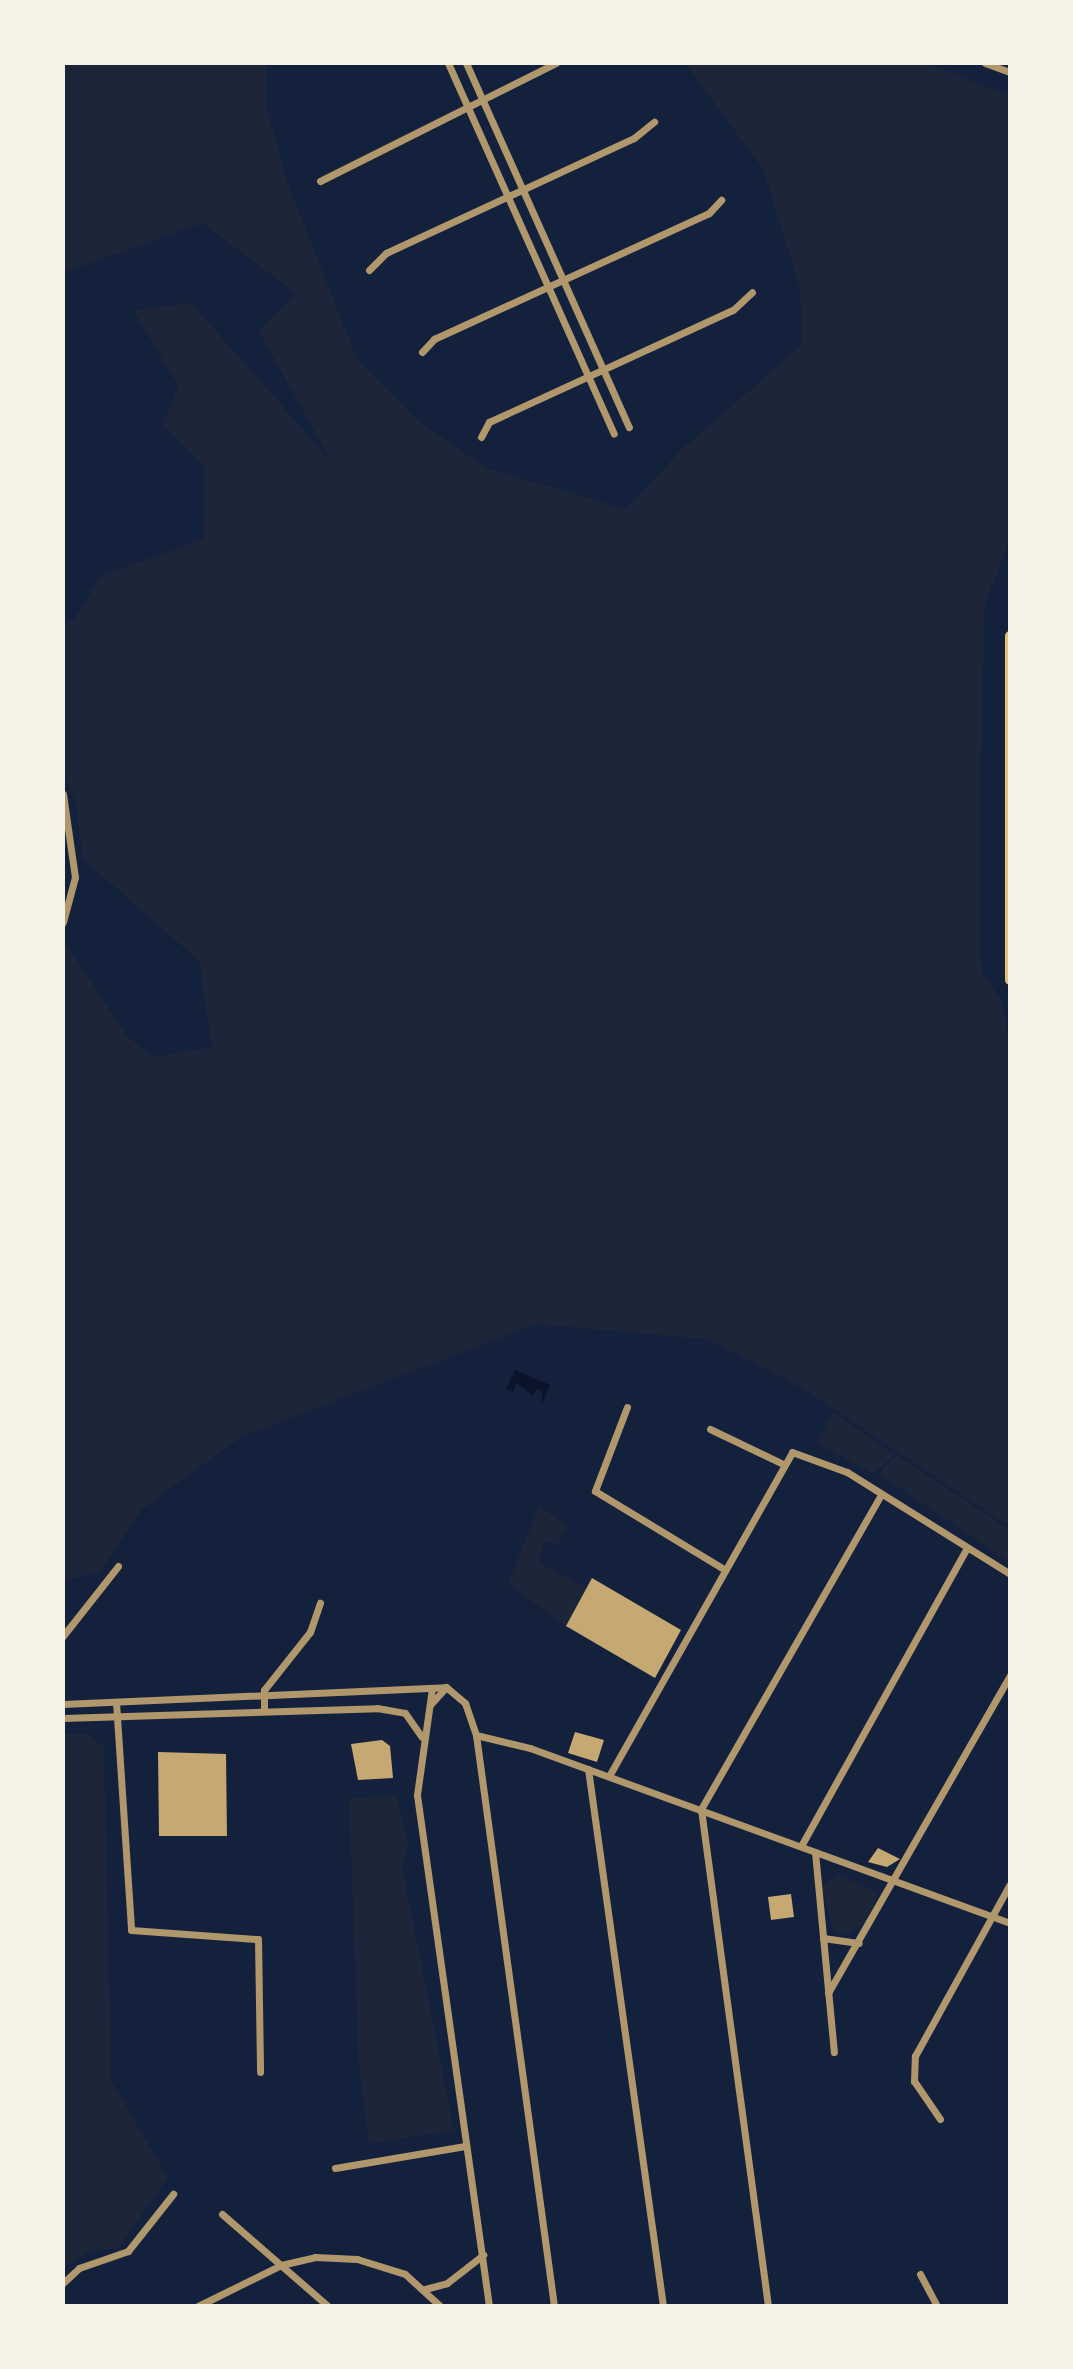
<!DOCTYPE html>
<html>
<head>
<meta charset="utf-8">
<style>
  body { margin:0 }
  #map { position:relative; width:1073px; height:2369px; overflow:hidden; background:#14213d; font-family:Ubuntu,sans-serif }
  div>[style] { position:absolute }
  .green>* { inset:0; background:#1d2539 }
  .water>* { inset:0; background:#0b132b }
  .building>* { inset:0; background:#c6a872 }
  .minor>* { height:7px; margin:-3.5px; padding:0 3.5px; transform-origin:3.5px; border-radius:3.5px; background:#b1986c }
  .secondary>* { height:10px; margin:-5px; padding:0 5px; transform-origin:5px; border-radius:5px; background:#e5c07b }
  span { translate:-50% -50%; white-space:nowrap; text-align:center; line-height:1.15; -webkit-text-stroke:7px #f6f1e7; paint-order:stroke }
  .frame { position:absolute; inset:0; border:65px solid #f6f1e7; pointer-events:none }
</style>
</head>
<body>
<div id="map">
  <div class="green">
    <i style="clip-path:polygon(63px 63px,266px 63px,266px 105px,287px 182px,357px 359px,418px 421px,486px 468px,626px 509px,683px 448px,802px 345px,800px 287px,763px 169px,685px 63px,927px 63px,1010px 96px,1010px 541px,985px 603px,980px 787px,981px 971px,1001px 1000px,1010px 1043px,1010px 1527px,804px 1389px,706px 1339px,536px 1324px,241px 1437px,142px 1509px,101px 1571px,63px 1581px,63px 939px,127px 1036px,153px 1057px,212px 1047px,199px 961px,83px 859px,76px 805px,63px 769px,63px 625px,74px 619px,101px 576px,203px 539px,204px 465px,162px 424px,179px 387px,133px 310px,191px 303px,332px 462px,258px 330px,297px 294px,202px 223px,63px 273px)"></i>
    <i style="clip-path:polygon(833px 1412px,894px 1455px,874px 1474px,817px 1443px)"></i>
    <i style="clip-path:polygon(897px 1455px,1010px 1530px,1010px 1562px,878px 1474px)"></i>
    <i style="clip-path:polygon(539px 1506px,568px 1526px,557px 1545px,545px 1541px,538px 1562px,587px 1588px,566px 1626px,508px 1584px)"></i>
    <i style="clip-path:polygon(63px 1734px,86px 1734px,104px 1746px,111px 2080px,168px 2178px,117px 2249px,93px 2249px,63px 2267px)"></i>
    <i style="clip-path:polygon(396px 1795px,408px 1846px,402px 1867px,454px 2130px,369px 2144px,359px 2067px,349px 1798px)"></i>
    <i style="clip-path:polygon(839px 1875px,878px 1893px,867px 1922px,848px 1934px,834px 1931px,821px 1886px)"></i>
  </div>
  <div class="water">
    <i style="clip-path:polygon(515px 1370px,550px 1385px,542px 1404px,542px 1391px,536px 1389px,533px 1396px,517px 1383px,513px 1392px,506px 1389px)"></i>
  </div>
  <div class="building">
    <i style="clip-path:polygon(592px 1578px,681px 1630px,655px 1678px,566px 1626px)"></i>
    <i style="clip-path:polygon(575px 1732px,604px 1740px,597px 1762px,568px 1753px)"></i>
    <i style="clip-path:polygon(382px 1740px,390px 1746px,393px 1778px,358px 1780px,351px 1744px)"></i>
    <i style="clip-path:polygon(158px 1752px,226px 1754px,227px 1836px,159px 1836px)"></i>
    <i style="clip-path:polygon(878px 1848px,900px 1859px,887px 1867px,868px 1862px)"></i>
    <i style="clip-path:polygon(791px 1894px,794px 1917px,771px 1920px,768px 1897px)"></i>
  </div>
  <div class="minor">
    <i style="left:448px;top:63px;width:406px;rotate:65.9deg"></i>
    <i style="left:466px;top:63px;width:399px;rotate:65.9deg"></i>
    <i style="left:985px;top:63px;width:27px;rotate:20deg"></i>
    <i style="left:320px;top:181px;width:264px;rotate:-26.6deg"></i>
    <i style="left:369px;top:270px;width:24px;rotate:-45deg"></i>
    <i style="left:386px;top:253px;width:273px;rotate:-24.9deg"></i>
    <i style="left:634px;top:138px;width:26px;rotate:-39deg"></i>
    <i style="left:422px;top:352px;width:18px;rotate:-47deg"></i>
    <i style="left:434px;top:339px;width:302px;rotate:-24.6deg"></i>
    <i style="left:709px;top:213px;width:18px;rotate:-47deg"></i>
    <i style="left:481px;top:437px;width:17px;rotate:-62deg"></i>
    <i style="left:489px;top:422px;width:268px;rotate:-24.7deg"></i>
    <i style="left:733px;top:310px;width:26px;rotate:-43deg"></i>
    <i style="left:63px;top:794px;width:84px;rotate:81.8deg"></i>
    <i style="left:75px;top:877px;width:47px;rotate:104.9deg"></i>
    <i style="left:627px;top:1407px;width:90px;rotate:110.9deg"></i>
    <i style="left:595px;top:1491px;width:151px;rotate:31.2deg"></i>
    <i style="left:710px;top:1429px;width:79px;rotate:25.6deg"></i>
    <i style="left:63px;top:1636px;width:89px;rotate:-51.8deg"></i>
    <i style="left:432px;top:1688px;width:108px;rotate:98deg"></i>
    <i style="left:417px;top:1795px;width:516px;rotate:81.98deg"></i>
    <i style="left:116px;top:1702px;width:228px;rotate:86.2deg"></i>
    <i style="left:131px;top:1930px;width:127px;rotate:4.1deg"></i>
    <i style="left:258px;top:1939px;width:133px;rotate:89.1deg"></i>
    <i style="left:63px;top:1704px;width:383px;rotate:-2.5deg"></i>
    <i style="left:446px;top:1687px;width:25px;rotate:40deg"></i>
    <i style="left:465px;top:1703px;width:34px;rotate:71deg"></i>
    <i style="left:476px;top:1735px;width:56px;rotate:13.5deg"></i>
    <i style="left:530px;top:1748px;width:511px;rotate:20.03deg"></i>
    <i style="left:430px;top:1705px;width:24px;rotate:-48deg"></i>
    <i style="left:264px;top:1711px;width:21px;rotate:-90deg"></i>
    <i style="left:264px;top:1690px;width:74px;rotate:-51.6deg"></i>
    <i style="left:310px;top:1632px;width:31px;rotate:-71deg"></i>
    <i style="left:63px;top:1718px;width:314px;rotate:-1.8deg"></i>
    <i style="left:377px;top:1708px;width:28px;rotate:10deg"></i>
    <i style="left:405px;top:1713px;width:29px;rotate:55deg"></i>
    <i style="left:476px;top:1735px;width:576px;rotate:82.22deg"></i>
    <i style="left:588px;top:1769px;width:542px;rotate:82.05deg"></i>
    <i style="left:609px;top:1776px;width:372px;rotate:-60.5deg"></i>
    <i style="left:792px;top:1452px;width:59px;rotate:20deg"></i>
    <i style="left:847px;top:1472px;width:192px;rotate:32deg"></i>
    <i style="left:801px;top:1846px;width:339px;rotate:-60.9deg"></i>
    <i style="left:815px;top:1852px;width:201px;rotate:84.6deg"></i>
    <i style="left:823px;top:1938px;width:36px;rotate:8deg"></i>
    <i style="left:828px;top:1993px;width:366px;rotate:-60.2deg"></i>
    <i style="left:940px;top:2119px;width:46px;rotate:-124.4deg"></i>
    <i style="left:914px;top:2081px;width:25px;rotate:-88deg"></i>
    <i style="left:915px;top:2056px;width:196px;rotate:-61.1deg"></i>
    <i style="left:335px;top:2168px;width:132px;rotate:-9.6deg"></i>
    <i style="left:222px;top:2214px;width:140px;rotate:41deg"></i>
    <i style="left:920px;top:2274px;width:36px;rotate:62deg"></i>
    <i style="left:63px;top:2283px;width:22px;rotate:-43deg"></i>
    <i style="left:79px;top:2268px;width:52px;rotate:-19.1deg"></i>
    <i style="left:128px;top:2251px;width:73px;rotate:-51.7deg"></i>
    <i style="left:425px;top:2289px;width:23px;rotate:-15deg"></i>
    <i style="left:447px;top:2283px;width:46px;rotate:-37.9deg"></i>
    <i style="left:198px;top:2306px;width:93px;rotate:-26.3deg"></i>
    <i style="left:281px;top:2265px;width:35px;rotate:-13deg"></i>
    <i style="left:315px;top:2257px;width:42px;rotate:2.7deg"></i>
    <i style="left:357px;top:2259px;width:50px;rotate:17.4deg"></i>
    <i style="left:405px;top:2274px;width:47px;rotate:42.4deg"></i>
    <i style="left:768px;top:2306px;width:501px;rotate:-97.68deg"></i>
    <i style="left:701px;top:1809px;width:362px;rotate:-60.2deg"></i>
  </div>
  <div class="secondary">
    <i style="left:1010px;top:636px;width:344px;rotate:90deg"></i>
  </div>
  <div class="frame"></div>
</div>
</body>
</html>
